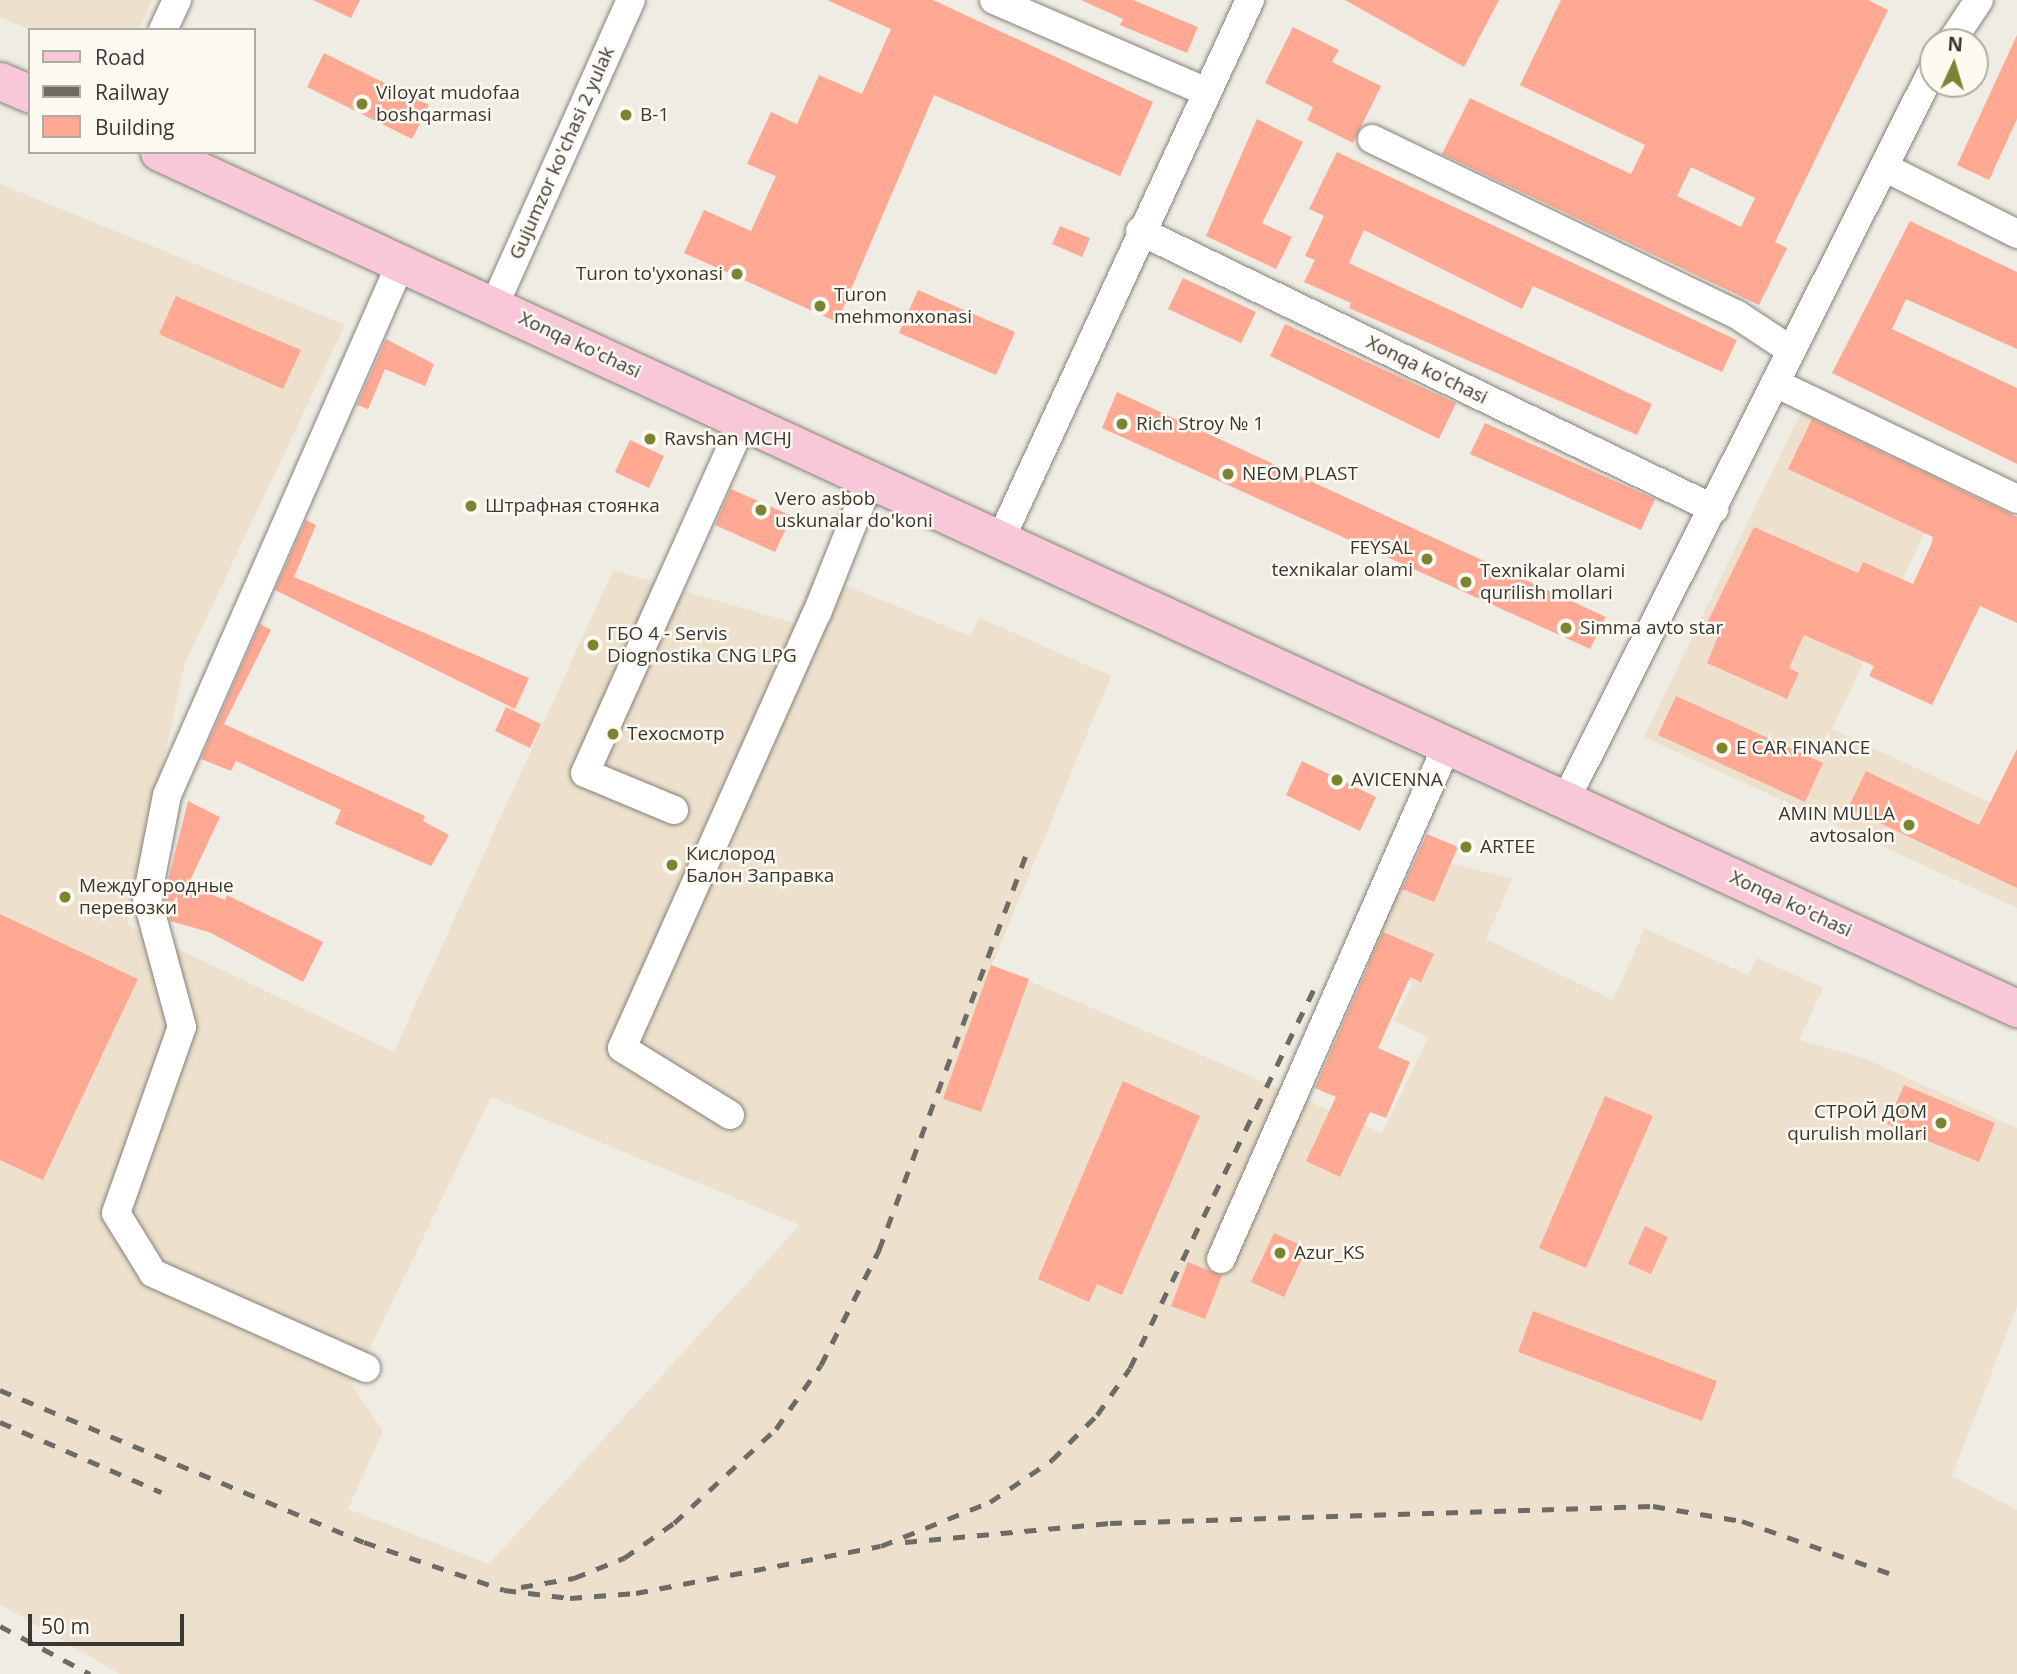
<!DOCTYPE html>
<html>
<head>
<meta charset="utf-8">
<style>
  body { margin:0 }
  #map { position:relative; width:2017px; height:1674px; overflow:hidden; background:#eeece3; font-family:"Open Sans",sans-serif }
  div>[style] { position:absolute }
  .industrial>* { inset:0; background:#ede0cc }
  .building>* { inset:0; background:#ffa893 }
  .roads { filter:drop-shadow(0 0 2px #84827a) drop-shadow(0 0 2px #84827a) }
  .minor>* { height:28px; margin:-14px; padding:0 14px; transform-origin:14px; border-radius:14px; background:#fff }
  .major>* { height:37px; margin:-18.5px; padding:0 18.5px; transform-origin:18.5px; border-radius:18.5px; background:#f8c8d9 }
  .rail>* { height:5px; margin-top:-2.5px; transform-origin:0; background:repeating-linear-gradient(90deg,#6c6b65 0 12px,transparent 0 24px) }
  .dots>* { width:19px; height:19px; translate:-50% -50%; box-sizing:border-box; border:4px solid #fcf9f0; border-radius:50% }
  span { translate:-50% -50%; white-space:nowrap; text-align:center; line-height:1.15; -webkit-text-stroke:5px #fcf9f0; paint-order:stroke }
  .poi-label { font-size:19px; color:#393834 }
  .left { translate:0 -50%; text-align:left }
  .right { translate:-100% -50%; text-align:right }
  .street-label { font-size:19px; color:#393834 }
  .legend { position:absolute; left:28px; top:28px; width:228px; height:126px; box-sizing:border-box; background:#fcf9f0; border:2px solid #aeaca5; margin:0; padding:9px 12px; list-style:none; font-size:21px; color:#393834 }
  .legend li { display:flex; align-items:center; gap:14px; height:35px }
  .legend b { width:35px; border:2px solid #aeaca5 }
  .north { position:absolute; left:1919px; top:28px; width:70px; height:70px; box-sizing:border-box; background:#fcf9f0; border:2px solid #aeaca5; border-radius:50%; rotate:4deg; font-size:19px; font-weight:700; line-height:28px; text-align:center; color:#393834 }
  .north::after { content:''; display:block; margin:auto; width:24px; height:32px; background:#7b8431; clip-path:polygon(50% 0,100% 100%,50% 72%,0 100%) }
  .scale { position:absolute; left:28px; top:1614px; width:156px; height:32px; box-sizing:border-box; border:4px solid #393834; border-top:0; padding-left:9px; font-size:21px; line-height:24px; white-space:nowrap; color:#393834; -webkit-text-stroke:5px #fcf9f0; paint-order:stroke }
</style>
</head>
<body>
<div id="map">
  <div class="industrial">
    <i style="clip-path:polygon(0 0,152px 0,139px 30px,30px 30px,0 17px)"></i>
    <i style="clip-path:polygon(evenodd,0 184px,345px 325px,185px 663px,127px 925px,394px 1052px,613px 570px,793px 623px,814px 573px,970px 636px,980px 618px,1111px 676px,992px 965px,1382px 1133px,1428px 1038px,1394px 1020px,1413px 983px,1358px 959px,1393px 885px,1434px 902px,1451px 863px,1512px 879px,1486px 939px,1613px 1000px,1645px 929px,1748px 975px,1757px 958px,1823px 988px,1799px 1040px,1866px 1059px,2017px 1128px,2017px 1306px,1952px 1476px,2017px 1510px,2017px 1674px,120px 1674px,0 1604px,0 184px,491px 1097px,800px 1225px,489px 1564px,348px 1509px,383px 1431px,352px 1385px,491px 1097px)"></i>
    <i style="clip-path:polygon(1804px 406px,1951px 476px,1832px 729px,2017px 815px,2017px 908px,1644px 737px)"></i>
  </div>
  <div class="building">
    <i style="clip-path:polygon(313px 0,360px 0,351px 18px)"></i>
    <i style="clip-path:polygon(827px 0,933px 0,1153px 102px,1120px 176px,934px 95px,837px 322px,684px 253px,704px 210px,751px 231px,776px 176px,747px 164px,771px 112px,797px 124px,819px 75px,862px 94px,891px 29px)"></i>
    <i style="clip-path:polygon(1081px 0,1133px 0,1198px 27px,1187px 53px,1120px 25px,1123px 19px)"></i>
    <i style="clip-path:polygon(1345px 0,1499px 0,1464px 67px)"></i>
    <i style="clip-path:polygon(evenodd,1561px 0,1868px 0,1888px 10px,1775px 242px,1787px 248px,1759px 305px,1442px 154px,1470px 98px,1631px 174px,1645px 145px,1520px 85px,1561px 0,1691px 167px,1755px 198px,1741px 227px,1677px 196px,1691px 167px)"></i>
    <i style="clip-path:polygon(1293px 27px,1339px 50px,1332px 62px,1381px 86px,1353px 143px,1307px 120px,1313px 107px,1265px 83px)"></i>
    <i style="clip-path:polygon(2017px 35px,2017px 119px,1989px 180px,1957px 165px)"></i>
    <i style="clip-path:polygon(324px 53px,429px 105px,412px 139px,307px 87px)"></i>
    <i style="clip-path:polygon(1257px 119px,1303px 142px,1262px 223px,1292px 237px,1276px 269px,1206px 236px)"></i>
    <i style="clip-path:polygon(1337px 152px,1737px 340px,1722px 372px,1533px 286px,1522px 309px,1364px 230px,1349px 263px,1652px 404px,1637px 435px,1349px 308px,1351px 303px,1304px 282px,1315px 260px,1305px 256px,1324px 216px,1309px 209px)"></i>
    <i style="clip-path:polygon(1910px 221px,2017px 272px,2017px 349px,1906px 299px,1892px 329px,2017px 388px,2017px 464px,1832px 373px)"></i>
    <i style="clip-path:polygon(1060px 226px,1090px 238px,1082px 257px,1052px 244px)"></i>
    <i style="clip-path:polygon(1183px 278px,1256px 312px,1241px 343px,1168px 309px)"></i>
    <i style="clip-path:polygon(918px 290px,1015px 332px,996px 375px,899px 333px)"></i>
    <i style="clip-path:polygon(176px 296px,301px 350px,283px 389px,159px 334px)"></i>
    <i style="clip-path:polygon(1285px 324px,1456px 403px,1439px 439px,1270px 356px)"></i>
    <i style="clip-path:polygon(386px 339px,434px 364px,425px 386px,385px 369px,368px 409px,357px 405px)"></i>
    <i style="clip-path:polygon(1117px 392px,1606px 617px,1590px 649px,1102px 428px)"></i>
    <i style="clip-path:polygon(1812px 419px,2017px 517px,2017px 623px,1980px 606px,1932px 705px,1869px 676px,1874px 666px,1804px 635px,1789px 668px,1799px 673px,1787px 699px,1707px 663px,1720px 632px,1706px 625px,1754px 527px,1858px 573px,1863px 562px,1913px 584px,1931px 545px,1933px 537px,1788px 469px)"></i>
    <i style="clip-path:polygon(1485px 423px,1655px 499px,1641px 530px,1470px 454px)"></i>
    <i style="clip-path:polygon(630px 440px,664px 456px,649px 488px,615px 472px)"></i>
    <i style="clip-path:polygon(731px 489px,792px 516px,775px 552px,715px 525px)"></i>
    <i style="clip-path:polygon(306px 520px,316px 525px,294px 577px,529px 678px,515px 709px,275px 590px)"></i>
    <i style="clip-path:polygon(260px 624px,271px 630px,224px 724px,425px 816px,423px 821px,449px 835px,431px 866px,335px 824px,341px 810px,236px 761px,231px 771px,201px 759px)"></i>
    <i style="clip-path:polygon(1676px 696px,1823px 763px,1805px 802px,1658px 735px)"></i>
    <i style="clip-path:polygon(506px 707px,541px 724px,530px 748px,495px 731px)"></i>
    <i style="clip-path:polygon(2017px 749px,2017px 888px,1848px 808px,1866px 771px,1979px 825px)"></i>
    <i style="clip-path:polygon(1302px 761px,1376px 797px,1360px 831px,1286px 795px)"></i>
    <i style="clip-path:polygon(188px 801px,220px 817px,188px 885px,225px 900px,227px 895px,323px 942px,303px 982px,209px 932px,170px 921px,164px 897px)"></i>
    <i style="clip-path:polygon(1427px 834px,1458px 847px,1434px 902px,1402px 889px)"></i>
    <i style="clip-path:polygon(0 914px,138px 979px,43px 1180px,0 1160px)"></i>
    <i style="clip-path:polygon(1383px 932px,1434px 954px,1421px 982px,1410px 977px,1378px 1048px,1410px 1062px,1386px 1118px,1370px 1112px,1340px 1177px,1306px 1161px,1336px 1097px,1315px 1088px)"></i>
    <i style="clip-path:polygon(991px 965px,1029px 979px,981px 1112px,943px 1099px)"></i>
    <i style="clip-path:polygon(1123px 1081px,1200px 1116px,1122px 1295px,1097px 1284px,1089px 1302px,1038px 1279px)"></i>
    <i style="clip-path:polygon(1904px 1085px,1995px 1123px,1979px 1162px,1887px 1124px)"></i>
    <i style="clip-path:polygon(1605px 1096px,1653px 1116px,1586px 1268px,1539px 1248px)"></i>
    <i style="clip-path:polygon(1645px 1226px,1668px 1237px,1651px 1274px,1628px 1264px)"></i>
    <i style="clip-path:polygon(1274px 1233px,1307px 1248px,1284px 1297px,1251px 1282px)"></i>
    <i style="clip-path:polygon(1188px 1262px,1222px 1276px,1205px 1319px,1171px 1306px)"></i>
    <i style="clip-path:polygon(1533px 1311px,1717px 1381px,1702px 1421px,1518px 1352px)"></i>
  </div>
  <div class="roads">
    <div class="minor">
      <i style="left:994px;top:0;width:232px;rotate:23.4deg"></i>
      <i style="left:163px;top:30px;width:33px;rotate:-65deg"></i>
      <i style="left:1951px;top:42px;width:50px;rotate:-56.3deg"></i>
      <i style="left:1372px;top:139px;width:404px;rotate:25.7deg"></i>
      <i style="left:1736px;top:314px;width:64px;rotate:33.4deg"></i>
      <i style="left:1886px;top:168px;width:147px;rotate:26.7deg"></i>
      <i style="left:1140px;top:231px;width:638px;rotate:25.84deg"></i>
      <i style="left:494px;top:306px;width:335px;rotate:-65.9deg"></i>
      <i style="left:1775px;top:383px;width:268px;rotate:25.6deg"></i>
      <i style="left:1002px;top:536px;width:591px;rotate:-65.17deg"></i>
      <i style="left:1565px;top:801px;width:819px;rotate:-63.31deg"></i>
      <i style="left:674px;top:810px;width:96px;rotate:-157.4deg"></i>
      <i style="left:585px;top:773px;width:387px;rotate:-65.8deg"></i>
      <i style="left:730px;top:1115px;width:127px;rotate:-148.2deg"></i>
      <i style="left:622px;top:1048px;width:477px;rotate:-65.9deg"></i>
      <i style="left:817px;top:613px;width:146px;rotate:-68.3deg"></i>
      <i style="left:1221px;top:1259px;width:558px;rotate:-66.24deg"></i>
      <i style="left:366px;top:1368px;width:233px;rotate:-156deg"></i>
      <i style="left:153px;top:1273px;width:70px;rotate:-121.7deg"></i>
      <i style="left:116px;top:1213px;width:197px;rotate:-70.5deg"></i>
      <i style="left:182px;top:1027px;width:134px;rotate:-105.2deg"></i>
      <i style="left:147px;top:898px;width:105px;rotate:-79deg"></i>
      <i style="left:167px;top:795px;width:581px;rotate:-66.26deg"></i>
    </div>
    <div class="major">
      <i style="left:0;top:81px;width:33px;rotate:23deg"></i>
      <i style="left:159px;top:152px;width:2046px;rotate:24.74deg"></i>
    </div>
  </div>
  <div class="rail">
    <i style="left:0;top:1390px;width:394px;rotate:22.7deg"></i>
    <i style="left:364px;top:1542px;width:148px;rotate:18.9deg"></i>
    <i style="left:504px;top:1590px;width:66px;rotate:6.9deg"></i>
    <i style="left:570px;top:1598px;width:66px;rotate:-4.3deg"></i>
    <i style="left:636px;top:1593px;width:249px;rotate:-10.9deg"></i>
    <i style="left:881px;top:1546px;width:118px;rotate:-22deg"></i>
    <i style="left:990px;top:1502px;width:75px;rotate:-34.1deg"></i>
    <i style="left:1052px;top:1460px;width:64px;rotate:-45deg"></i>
    <i style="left:1097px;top:1415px;width:57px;rotate:-54.9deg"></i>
    <i style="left:1130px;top:1368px;width:430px;rotate:-64.1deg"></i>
    <i style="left:0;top:1422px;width:176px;rotate:23.5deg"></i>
    <i style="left:905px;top:1542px;width:206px;rotate:-5.3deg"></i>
    <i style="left:1110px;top:1523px;width:543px;rotate:-1.79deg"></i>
    <i style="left:1653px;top:1506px;width:90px;rotate:9.6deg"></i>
    <i style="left:1742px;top:1521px;width:168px;rotate:19.5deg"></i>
    <i style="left:521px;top:1587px;width:54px;rotate:-9.6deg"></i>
    <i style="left:574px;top:1578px;width:54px;rotate:-21.8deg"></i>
    <i style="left:624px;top:1558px;width:61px;rotate:-35deg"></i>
    <i style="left:674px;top:1523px;width:139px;rotate:-42.7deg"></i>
    <i style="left:776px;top:1429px;width:78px;rotate:-54.9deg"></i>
    <i style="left:821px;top:1365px;width:129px;rotate:-63.2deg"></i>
    <i style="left:879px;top:1250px;width:427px;rotate:-69.6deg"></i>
    <i style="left:0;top:1626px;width:102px;rotate:28.1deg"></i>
  </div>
  <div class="dots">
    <i style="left:362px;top:104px;background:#7b8431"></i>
    <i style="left:626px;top:115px;background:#7b8431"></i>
    <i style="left:737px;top:274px;background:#7b8431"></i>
    <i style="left:820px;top:306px;background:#7b8431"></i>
    <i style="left:1122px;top:424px;background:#7b8431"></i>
    <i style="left:650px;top:439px;background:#7b8431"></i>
    <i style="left:1228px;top:474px;background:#7b8431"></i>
    <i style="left:471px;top:506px;background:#7b8431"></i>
    <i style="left:761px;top:510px;background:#7b8431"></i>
    <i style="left:1427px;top:559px;background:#7b8431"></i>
    <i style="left:1466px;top:582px;background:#7b8431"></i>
    <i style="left:1566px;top:628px;background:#7b8431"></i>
    <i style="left:593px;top:645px;background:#7b8431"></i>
    <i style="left:613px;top:734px;background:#7b8431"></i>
    <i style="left:1722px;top:748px;background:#7b8431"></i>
    <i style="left:1337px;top:780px;background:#7b8431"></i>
    <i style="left:1909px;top:825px;background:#7b8431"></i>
    <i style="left:1466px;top:847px;background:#7b8431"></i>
    <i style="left:672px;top:865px;background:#7b8431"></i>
    <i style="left:65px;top:897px;background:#7b8431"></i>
    <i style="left:1941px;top:1123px;background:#7b8431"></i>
    <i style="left:1280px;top:1253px;background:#7b8431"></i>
  </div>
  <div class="poi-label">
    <span class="left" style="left:376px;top:104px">Viloyat mudofaa<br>boshqarmasi</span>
    <span class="left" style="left:640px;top:115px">В-1</span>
    <span class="right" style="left:723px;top:274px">Turon to'yxonasi</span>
    <span class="left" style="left:834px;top:306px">Turon<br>mehmonxonasi</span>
    <span class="left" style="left:1136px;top:424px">Rich Stroy № 1</span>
    <span class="left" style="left:664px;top:439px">Ravshan MCHJ</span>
    <span class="left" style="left:1242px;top:474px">NEOM PLAST</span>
    <span class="left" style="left:775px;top:510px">Vero asbob<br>uskunalar do'koni</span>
    <span class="left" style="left:485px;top:506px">Штрафная стоянка</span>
    <span class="right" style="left:1413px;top:559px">FEYSAL<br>texnikalar olami</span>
    <span class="left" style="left:1480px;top:582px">Texnikalar olami<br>qurilish mollari</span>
    <span class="left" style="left:1580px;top:628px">Simma avto star</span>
    <span class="left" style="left:607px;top:645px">ГБО 4 - Servis<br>Diognostika CNG LPG</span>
    <span class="left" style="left:627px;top:734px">Техосмотр</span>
    <span class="left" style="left:1736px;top:748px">E CAR FINANCE</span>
    <span class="left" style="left:1351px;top:780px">AVICENNA</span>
    <span class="right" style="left:1895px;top:825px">AMIN MULLA<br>avtosalon</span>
    <span class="left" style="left:1480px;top:847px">ARTEE</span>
    <span class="left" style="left:686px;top:865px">Кислород<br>Балон Заправка</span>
    <span class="left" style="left:79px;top:897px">МеждуГородные<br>перевозки</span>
    <span class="right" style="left:1927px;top:1123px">СТРОЙ ДОМ<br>qurulish mollari</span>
    <span class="left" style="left:1294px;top:1253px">Azur_KS</span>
  </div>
  <div class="street-label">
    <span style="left:562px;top:153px;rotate:-66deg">Gujumzor ko'chasi 2 yulak</span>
    <span style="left:580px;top:345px;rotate:25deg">Xonqa ko'chasi</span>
    <span style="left:1427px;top:370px;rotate:26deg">Xonqa ko'chasi</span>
    <span style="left:1791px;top:904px;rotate:25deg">Xonqa ko'chasi</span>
  </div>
  <ul class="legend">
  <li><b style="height:9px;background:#f8c8d9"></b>Road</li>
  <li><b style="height:9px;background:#6c6b65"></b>Railway</li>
  <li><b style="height:19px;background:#ffa893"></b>Building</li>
  </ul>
  <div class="north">N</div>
  <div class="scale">50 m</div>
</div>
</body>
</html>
